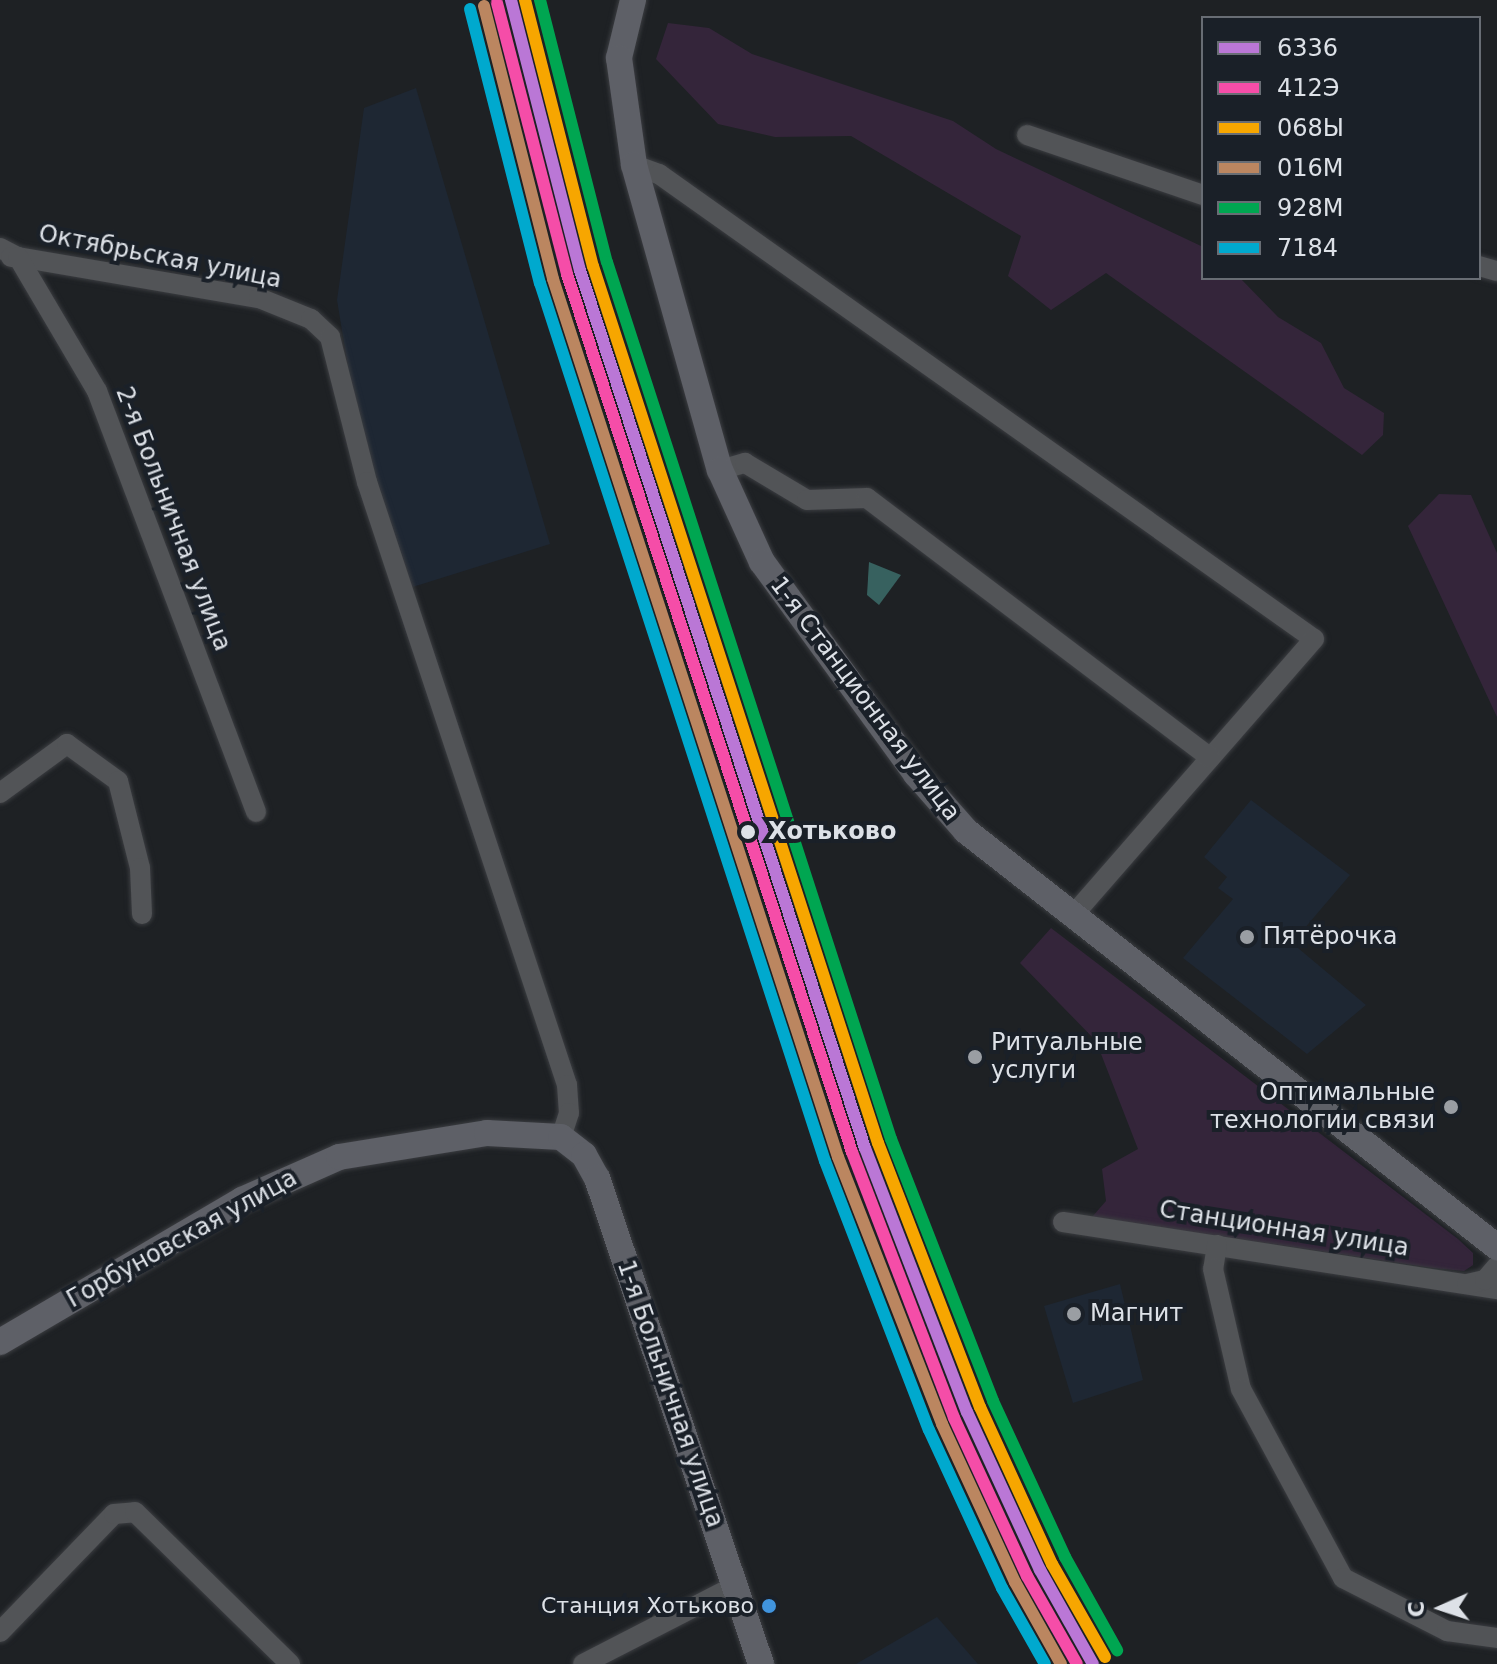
<!DOCTYPE html>
<html>
<head>
<meta charset="utf-8">
<style>
  body { margin:0 }
  #map { position:relative; width:1497px; height:1664px; overflow:hidden; background:#1e2124; font-family:"DejaVu Sans",sans-serif }
  div>[style] { position:absolute }
  .built>* { inset:0; background:#1e2733 }
  .green>* { inset:0; background:#34253a }
  .water>* { inset:0; background:#37615f }
  .roads { filter:drop-shadow(0 0 2px #3b3d41) drop-shadow(0 0 2px #3b3d41) }
  .minor>* { height:20px; margin:-10px; padding:0 10px; transform-origin:10px; border-radius:10px; background:#525457 }
  .major>* { height:26px; margin:-13px; padding:0 13px; transform-origin:13px; border-radius:13px; background:#5e6067 }
  .rail-1>* { height:12px; margin:-6px; padding:0 6px; transform-origin:6px; border-radius:6px; background:#ba77d6 }
  .rail-2>* { height:12px; margin:-6px; padding:0 6px; transform-origin:6px; border-radius:6px; background:#f54da8 }
  .rail-3>* { height:12px; margin:-6px; padding:0 6px; transform-origin:6px; border-radius:6px; background:#f7a600 }
  .rail-4>* { height:12px; margin:-6px; padding:0 6px; transform-origin:6px; border-radius:6px; background:#bb8660 }
  .rail-5>* { height:12px; margin:-6px; padding:0 6px; transform-origin:6px; border-radius:6px; background:#00a651 }
  .rail-6>* { height:12px; margin:-6px; padding:0 6px; transform-origin:6px; border-radius:6px; background:#00a9ce }
  .dots>* { width:22px; height:22px; translate:-50% -50%; box-sizing:border-box; border:4px solid #1a2028; border-radius:50% }
  span { translate:-50% -50%; white-space:nowrap; text-align:center; line-height:1.15; -webkit-text-stroke:8px #1a2028; paint-order:stroke }
  .bus-label { font-size:22px; color:#dde1e7 }
  .right { translate:-100% -50%; text-align:right }
  .street-label { font-size:24px; color:#dde1e7 }
  .stop-label { font-size:24px; color:#dde1e7; font-weight:700 }
  .left { translate:0 -50%; text-align:left }
  .poi-label { font-size:24px; color:#dde1e7 }
  .legend { position:absolute; left:1201px; top:16px; width:280px; height:264px; box-sizing:border-box; background:#1a2028; border:2px solid #686d74; margin:0; padding:10px 14px; list-style:none; font-size:24px; color:#dde1e7 }
  .legend li { display:flex; align-items:center; gap:16px; height:40px }
  .legend b { width:40px; border:2px solid #686d74 }
  .north { position:absolute; left:1401px; top:1568px; width:80px; height:80px; -webkit-text-stroke:6px #1a2028; paint-order:stroke; rotate:267deg; font-size:22px; font-weight:700; line-height:32px; text-align:center; color:#dde1e7 }
  .north::after { content:''; display:block; margin:auto; width:28px; height:36px; background:#dde1e7; clip-path:polygon(50% 0,100% 100%,50% 72%,0 100%) }
</style>
</head>
<body>
<div id="map">
  <div class="built">
    <i style="clip-path:polygon(416px 88px,550px 544px,403px 590px,367px 482px,337px 300px,364px 108px)"></i>
    <i style="clip-path:polygon(1251px 800px,1350px 875px,1292px 943px,1366px 1005px,1307px 1054px,1183px 958px,1233px 899px,1218px 888px,1227px 877px,1204px 857px)"></i>
    <i style="clip-path:polygon(1120px 1284px,1143px 1380px,1073px 1403px,1044px 1306px)"></i>
    <i style="clip-path:polygon(937px 1617px,978px 1664px,856px 1664px)"></i>
  </div>
  <div class="green">
    <i style="clip-path:polygon(668px 23px,709px 28px,752px 54px,953px 121px,996px 149px,1201px 246px,1203px 278px,1240px 278px,1278px 317px,1321px 343px,1344px 388px,1384px 413px,1383px 435px,1362px 455px,1106px 273px,1051px 310px,1008px 276px,1021px 236px,851px 136px,775px 137px,718px 124px,656px 59px)"></i>
    <i style="clip-path:polygon(1439px 494px,1471px 495px,1497px 553px,1497px 717px,1408px 526px)"></i>
    <i style="clip-path:polygon(1051px 928px,1458px 1239px,1473px 1253px,1473px 1265px,1464px 1271px,1433px 1268px,1092px 1217px,1106px 1201px,1102px 1169px,1138px 1149px,1096px 1041px,1020px 963px)"></i>
  </div>
  <div class="water">
    <i style="clip-path:polygon(869px 562px,901px 575px,879px 605px,867px 595px)"></i>
  </div>
  <div class="roads">
    <div class="minor">
      <i style="left:1027px;top:135px;width:186px;rotate:18.8deg"></i>
      <i style="left:634px;top:165px;width:27px;rotate:20deg"></i>
      <i style="left:659px;top:174px;width:803px;rotate:35.37deg"></i>
      <i style="left:1314px;top:639px;width:368px;rotate:131.1deg"></i>
      <i style="left:0;top:248px;width:20px;rotate:27deg"></i>
      <i style="left:18px;top:257px;width:244px;rotate:9.7deg"></i>
      <i style="left:259px;top:298px;width:56px;rotate:22deg"></i>
      <i style="left:311px;top:319px;width:26px;rotate:43deg"></i>
      <i style="left:330px;top:337px;width:150px;rotate:75.7deg"></i>
      <i style="left:367px;top:482px;width:635px;rotate:71.65deg"></i>
      <i style="left:567px;top:1085px;width:28px;rotate:86deg"></i>
      <i style="left:569px;top:1113px;width:25px;rotate:108deg"></i>
      <i style="left:11px;top:257px;width:7px"></i>
      <i style="left:18px;top:257px;width:156px;rotate:59.5deg"></i>
      <i style="left:97px;top:391px;width:450px;rotate:69.3deg"></i>
      <i style="left:1479px;top:266px;width:19px;rotate:16deg"></i>
      <i style="left:720px;top:470px;width:26px;rotate:-16deg"></i>
      <i style="left:745px;top:463px;width:72px;rotate:30.8deg"></i>
      <i style="left:807px;top:500px;width:60px;rotate:-1.9deg"></i>
      <i style="left:867px;top:498px;width:430px;rotate:37.1deg"></i>
      <i style="left:0;top:793px;width:83px;rotate:-36.2deg"></i>
      <i style="left:67px;top:744px;width:63px;rotate:36deg"></i>
      <i style="left:118px;top:781px;width:90px;rotate:75.8deg"></i>
      <i style="left:140px;top:868px;width:46px;rotate:87.5deg"></i>
      <i style="left:1063px;top:1222px;width:439px;rotate:8.8deg"></i>
      <i style="left:1217px;top:1245px;width:24px;rotate:99deg"></i>
      <i style="left:1213px;top:1269px;width:123px;rotate:76.9deg"></i>
      <i style="left:1241px;top:1389px;width:215px;rotate:61.6deg"></i>
      <i style="left:1343px;top:1578px;width:117px;rotate:27deg"></i>
      <i style="left:1447px;top:1631px;width:50px;rotate:8deg"></i>
      <i style="left:1467px;top:1284px;width:18px;rotate:-13deg"></i>
      <i style="left:1485px;top:1280px;width:18px;rotate:-49deg"></i>
      <i style="left:0;top:1632px;width:164px;rotate:-46deg"></i>
      <i style="left:114px;top:1514px;width:21px;rotate:-5deg"></i>
      <i style="left:135px;top:1512px;width:217px;rotate:44.4deg"></i>
      <i style="left:583px;top:1664px;width:171px;rotate:-27.2deg"></i>
    </div>
    <div class="major">
      <i style="left:633px;top:0;width:60px;rotate:103.6deg"></i>
      <i style="left:619px;top:58px;width:108px;rotate:82deg"></i>
      <i style="left:634px;top:165px;width:317px;rotate:74.3deg"></i>
      <i style="left:720px;top:470px;width:101px;rotate:65.5deg"></i>
      <i style="left:762px;top:562px;width:262px;rotate:54deg"></i>
      <i style="left:916px;top:774px;width:76px;rotate:48.7deg"></i>
      <i style="left:966px;top:831px;width:675px;rotate:38.08deg"></i>
      <i style="left:0;top:1342px;width:281px;rotate:-30.4deg"></i>
      <i style="left:242px;top:1200px;width:106px;rotate:-23.9deg"></i>
      <i style="left:339px;top:1157px;width:150px;rotate:-9.2deg"></i>
      <i style="left:487px;top:1133px;width:74px;rotate:3.1deg"></i>
      <i style="left:561px;top:1137px;width:29px;rotate:38deg"></i>
      <i style="left:584px;top:1155px;width:26px;rotate:61deg"></i>
      <i style="left:597px;top:1178px;width:513px;rotate:71.35deg"></i>
    </div>
  </div>
  <div class="rail-1">
    <i style="left:511px;top:0;width:279px;rotate:75.7deg"></i>
    <i style="left:580px;top:270px;width:923px;rotate:72.02deg"></i>
    <i style="left:865px;top:1148px;width:283px;rotate:68.9deg"></i>
    <i style="left:967px;top:1412px;width:174px;rotate:65.2deg"></i>
    <i style="left:1040px;top:1570px;width:108px;rotate:60.6deg"></i>
  </div>
  <div class="rail-2">
    <i style="left:497px;top:3px;width:280px;rotate:75.5deg"></i>
    <i style="left:567px;top:274px;width:923px;rotate:72.02deg"></i>
    <i style="left:852px;top:1152px;width:285px;rotate:69deg"></i>
    <i style="left:954px;top:1418px;width:174px;rotate:65.2deg"></i>
    <i style="left:1027px;top:1576px;width:101px;rotate:60.4deg"></i>
  </div>
  <div class="rail-3">
    <i style="left:525px;top:0;width:275px;rotate:75.7deg"></i>
    <i style="left:593px;top:266px;width:922px;rotate:72deg"></i>
    <i style="left:878px;top:1143px;width:283px;rotate:68.9deg"></i>
    <i style="left:980px;top:1407px;width:173px;rotate:65.4deg"></i>
    <i style="left:1052px;top:1564px;width:107px;rotate:60.3deg"></i>
  </div>
  <div class="rail-4">
    <i style="left:484px;top:6px;width:282px;rotate:75.8deg"></i>
    <i style="left:553px;top:279px;width:923px;rotate:72.02deg"></i>
    <i style="left:838px;top:1157px;width:287px;rotate:68.7deg"></i>
    <i style="left:942px;top:1424px;width:174px;rotate:65.2deg"></i>
    <i style="left:1015px;top:1582px;width:94px;rotate:60.7deg"></i>
  </div>
  <div class="rail-5">
    <i style="left:540px;top:0;width:270px;rotate:75.7deg"></i>
    <i style="left:607px;top:262px;width:922px;rotate:72.06deg"></i>
    <i style="left:891px;top:1139px;width:281px;rotate:68.7deg"></i>
    <i style="left:993px;top:1401px;width:172px;rotate:65.2deg"></i>
    <i style="left:1065px;top:1557px;width:107px;rotate:60.8deg"></i>
  </div>
  <div class="rail-6">
    <i style="left:470px;top:9px;width:283px;rotate:75.7deg"></i>
    <i style="left:540px;top:283px;width:923px;rotate:72.02deg"></i>
    <i style="left:825px;top:1161px;width:288px;rotate:68.9deg"></i>
    <i style="left:929px;top:1430px;width:174px;rotate:65.2deg"></i>
    <i style="left:1002px;top:1588px;width:87px;rotate:60.5deg"></i>
  </div>
  <div class="dots">
    <i style="left:748px;top:832px;background:#dde1e7"></i>
    <i style="left:1247px;top:937px;background:#9a9ea3"></i>
    <i style="left:975px;top:1057px;background:#9a9ea3"></i>
    <i style="left:1451px;top:1107px;background:#9a9ea3"></i>
    <i style="left:1074px;top:1314px;background:#9a9ea3"></i>
    <i style="left:769px;top:1606px;background:#4094de"></i>
  </div>
  <div class="bus-label">
    <span class="right" style="left:754px;top:1606px">Станция Хотьково</span>
  </div>
  <div class="street-label">
    <span style="left:160px;top:257px;rotate:11deg">Октябрьская улица</span>
    <span style="left:173px;top:519px;rotate:69deg">2-я Больничная улица</span>
    <span style="left:865px;top:699px;rotate:53deg">1-я Станционная улица</span>
    <span style="left:1284px;top:1229px;rotate:9deg">Станционная улица</span>
    <span style="left:182px;top:1239px;rotate:-29deg">Горбуновская улица</span>
    <span style="left:670px;top:1394px;rotate:71deg">1-я Больничная улица</span>
  </div>
  <div class="stop-label">
    <span class="left" style="left:768px;top:832px">Хотьково</span>
  </div>
  <div class="poi-label">
    <span class="left" style="left:1263px;top:937px">Пятёрочка</span>
    <span class="left" style="left:991px;top:1057px">Ритуальные<br>услуги</span>
    <span class="right" style="left:1435px;top:1107px">Оптимальные<br>технологии связи</span>
    <span class="left" style="left:1090px;top:1314px">Магнит</span>
  </div>
  <ul class="legend">
  <li><b style="height:10px;background:#ba77d6"></b>6336</li>
  <li><b style="height:10px;background:#f54da8"></b>412Э</li>
  <li><b style="height:10px;background:#f7a600"></b>068Ы</li>
  <li><b style="height:10px;background:#bb8660"></b>016М</li>
  <li><b style="height:10px;background:#00a651"></b>928М</li>
  <li><b style="height:10px;background:#00a9ce"></b>7184</li>
  </ul>
  <div class="north">С</div>
</div>
</body>
</html>
